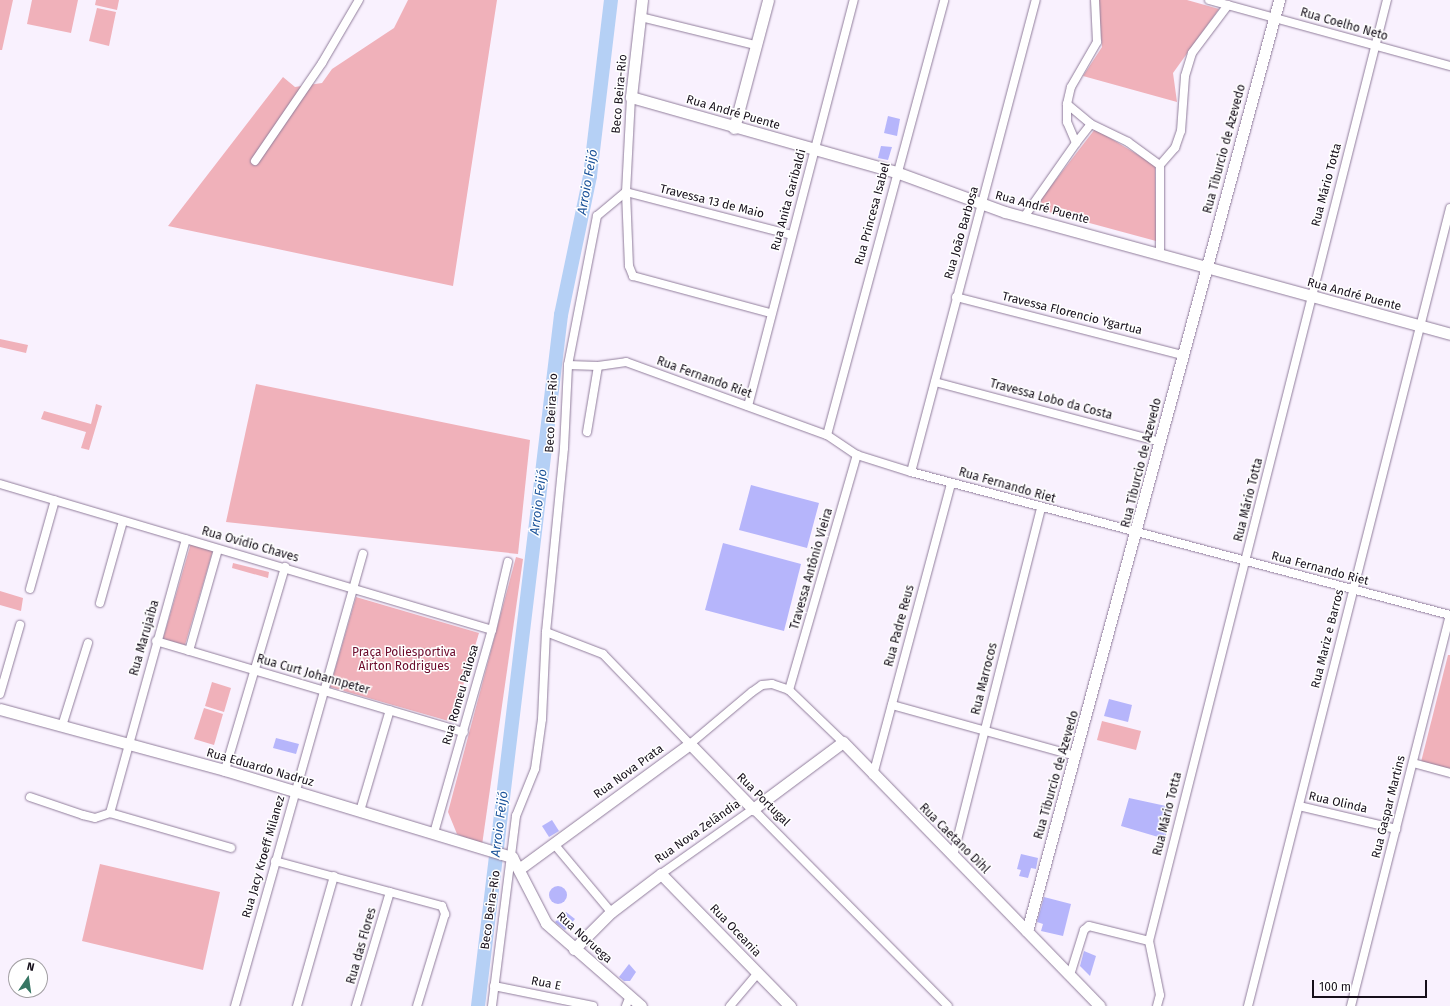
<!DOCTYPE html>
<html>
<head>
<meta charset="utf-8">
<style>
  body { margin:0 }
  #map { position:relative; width:1450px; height:1006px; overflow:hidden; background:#f9f1fe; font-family:"Fira Sans",sans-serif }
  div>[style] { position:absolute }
  .green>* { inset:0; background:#f0b1ba }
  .river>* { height:14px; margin:-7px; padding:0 7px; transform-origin:7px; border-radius:7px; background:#b5d0f5 }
  .building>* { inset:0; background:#b6b5fb }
  .round { border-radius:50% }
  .roads { filter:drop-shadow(0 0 1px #907d9b) drop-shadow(0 0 1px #907d9b) }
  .street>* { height:8px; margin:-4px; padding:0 4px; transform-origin:4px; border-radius:4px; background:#fff }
  .secondary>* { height:11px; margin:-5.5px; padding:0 5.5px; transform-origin:5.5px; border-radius:5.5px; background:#fff }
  span { translate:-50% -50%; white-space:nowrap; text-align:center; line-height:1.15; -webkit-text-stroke:3px #fff; paint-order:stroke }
  .street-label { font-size:12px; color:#160f1a }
  .park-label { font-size:12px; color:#6b0a2b }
  .water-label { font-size:13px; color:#1b539a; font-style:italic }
  .north { position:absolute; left:8px; top:958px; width:40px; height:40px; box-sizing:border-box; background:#fff; border:1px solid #a29fa3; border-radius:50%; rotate:13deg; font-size:11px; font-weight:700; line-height:16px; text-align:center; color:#160f1a }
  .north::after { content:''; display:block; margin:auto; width:14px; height:18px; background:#377664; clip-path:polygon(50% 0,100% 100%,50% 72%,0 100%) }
  .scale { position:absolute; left:1312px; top:980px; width:115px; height:18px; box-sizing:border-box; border:2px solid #160f1a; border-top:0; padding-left:5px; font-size:12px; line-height:14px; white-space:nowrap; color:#160f1a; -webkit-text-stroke:3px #fff; paint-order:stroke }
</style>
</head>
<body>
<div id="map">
  <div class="green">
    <i style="clip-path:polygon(0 0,13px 0,2px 50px,0 50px)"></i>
    <i style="clip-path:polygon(32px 0,78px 0,71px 33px,27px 24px)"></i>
    <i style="clip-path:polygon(96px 0,119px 0,117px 10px,95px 5px)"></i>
    <i style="clip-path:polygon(408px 0,497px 0,453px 286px,168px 226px,283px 77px,295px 87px,322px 83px,332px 69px,394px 28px)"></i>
    <i style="clip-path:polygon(1098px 0,1187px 0,1219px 9px,1173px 73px,1177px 102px,1083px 76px,1102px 47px)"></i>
    <i style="clip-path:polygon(97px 8px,116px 12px,109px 46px,89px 41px)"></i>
    <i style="clip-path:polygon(1095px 129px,1155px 165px,1156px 241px,1034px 208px)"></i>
    <i style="clip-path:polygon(0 339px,28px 345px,26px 353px,0 347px)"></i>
    <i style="clip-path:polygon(256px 384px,530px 440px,518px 554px,226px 522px)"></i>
    <i style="clip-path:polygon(96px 404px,102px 406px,89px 450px,81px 448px,86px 432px,41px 419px,44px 411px,91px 424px)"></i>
    <i style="clip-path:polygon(191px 543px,213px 550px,185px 645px,163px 639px)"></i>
    <i style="clip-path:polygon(516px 557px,523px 559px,482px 845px,457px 834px,448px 812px)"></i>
    <i style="clip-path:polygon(233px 563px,269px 572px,268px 578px,232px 568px)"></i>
    <i style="clip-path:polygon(0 591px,23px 598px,21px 611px,0 605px)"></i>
    <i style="clip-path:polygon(356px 597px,479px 633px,452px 722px,330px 687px)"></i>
    <i style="clip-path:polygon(1448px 655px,1450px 655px,1450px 770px,1421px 762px)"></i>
    <i style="clip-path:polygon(212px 682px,231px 688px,224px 712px,205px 706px)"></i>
    <i style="clip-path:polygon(204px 708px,223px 714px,214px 745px,194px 739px)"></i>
    <i style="clip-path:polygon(1102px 721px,1141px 731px,1136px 750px,1097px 740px)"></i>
    <i style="clip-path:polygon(100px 864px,220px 892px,203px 970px,82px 941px)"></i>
  </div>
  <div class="river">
    <i style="left:478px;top:1006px;width:696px;rotate:-83.15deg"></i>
    <i style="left:561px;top:315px;width:142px;rotate:-78.2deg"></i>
    <i style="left:590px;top:176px;width:177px;rotate:-83.2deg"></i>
  </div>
  <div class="building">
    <i style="clip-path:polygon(888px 116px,900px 119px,897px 136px,884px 133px)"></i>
    <i style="clip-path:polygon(881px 146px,892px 147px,888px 160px,878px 158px)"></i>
    <i style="clip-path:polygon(751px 485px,819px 503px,807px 548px,739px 530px)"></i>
    <i style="clip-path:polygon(723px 543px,801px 564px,784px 631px,705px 610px)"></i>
    <i style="clip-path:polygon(1109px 699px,1132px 705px,1128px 722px,1104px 716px)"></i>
    <i style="clip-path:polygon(276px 738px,299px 744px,296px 754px,273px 748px)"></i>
    <i style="clip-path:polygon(1129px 798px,1166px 806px,1165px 811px,1171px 813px,1165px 839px,1121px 826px)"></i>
    <i style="clip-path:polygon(552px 820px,559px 831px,549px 837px,542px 826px)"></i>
    <i style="clip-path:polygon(1021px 854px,1038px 858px,1036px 869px,1031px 868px,1028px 878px,1019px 876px,1021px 870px,1017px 869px)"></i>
    <i class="round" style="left:549px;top:886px;width:18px;height:18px"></i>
    <i style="clip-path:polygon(1044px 897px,1071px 904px,1063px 936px,1041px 931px,1043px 924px,1037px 922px)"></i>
    <i style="clip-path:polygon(566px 912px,575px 919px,565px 930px,555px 922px)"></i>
    <i style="clip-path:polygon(1084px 951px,1096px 956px,1090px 976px,1080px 966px)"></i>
    <i style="clip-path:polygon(629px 964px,636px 972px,630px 981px,624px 981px,619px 977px)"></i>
  </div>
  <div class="roads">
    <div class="street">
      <i style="left:1209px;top:0;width:250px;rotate:15.3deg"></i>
      <i style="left:641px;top:17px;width:117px;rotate:13.8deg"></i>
      <i style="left:631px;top:97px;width:95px;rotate:93deg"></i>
      <i style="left:626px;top:192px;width:74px;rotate:87.7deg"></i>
      <i style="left:629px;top:266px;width:11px;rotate:68deg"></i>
      <i style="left:633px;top:276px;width:142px;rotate:15.1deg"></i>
      <i style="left:1067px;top:104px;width:31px;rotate:40deg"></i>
      <i style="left:1091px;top:124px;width:41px;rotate:25.9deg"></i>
      <i style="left:1128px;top:142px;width:39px;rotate:36deg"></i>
      <i style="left:1076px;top:143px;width:24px;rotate:-52deg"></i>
      <i style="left:255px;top:161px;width:119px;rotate:-55.6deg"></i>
      <i style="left:322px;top:63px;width:73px;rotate:-59.6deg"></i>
      <i style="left:626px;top:192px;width:171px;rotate:14.5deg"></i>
      <i style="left:1024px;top:217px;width:90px;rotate:-54.9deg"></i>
      <i style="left:1076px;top:143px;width:23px;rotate:-113deg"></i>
      <i style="left:1067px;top:122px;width:18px;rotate:-90deg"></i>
      <i style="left:1067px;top:104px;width:17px;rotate:-77deg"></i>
      <i style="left:1071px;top:87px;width:52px;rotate:-60deg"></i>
      <i style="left:1097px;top:42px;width:42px;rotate:-92.7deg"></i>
      <i style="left:1160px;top:252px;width:87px;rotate:-90deg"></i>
      <i style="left:1160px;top:165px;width:23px;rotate:-49deg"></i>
      <i style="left:1175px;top:148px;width:18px;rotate:-71deg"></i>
      <i style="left:1181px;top:131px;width:55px;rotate:-85.8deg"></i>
      <i style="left:1185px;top:76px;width:24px;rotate:-73deg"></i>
      <i style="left:1192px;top:53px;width:60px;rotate:-53.1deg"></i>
      <i style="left:956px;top:297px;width:233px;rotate:14.4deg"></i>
      <i style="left:568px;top:365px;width:30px;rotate:2deg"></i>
      <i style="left:598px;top:366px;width:28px;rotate:-8deg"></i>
      <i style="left:626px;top:362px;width:214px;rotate:20deg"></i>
      <i style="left:827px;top:435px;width:36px;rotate:34deg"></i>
      <i style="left:857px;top:455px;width:57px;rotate:17.5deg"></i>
      <i style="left:911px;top:472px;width:558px;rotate:14.86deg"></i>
      <i style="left:935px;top:382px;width:233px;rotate:14.9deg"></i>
      <i style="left:748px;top:406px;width:420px;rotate:-75.4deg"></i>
      <i style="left:587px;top:432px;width:67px;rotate:-80.5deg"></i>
      <i style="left:827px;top:435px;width:450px;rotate:-74.9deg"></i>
      <i style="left:911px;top:472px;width:488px;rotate:-75.2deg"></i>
      <i style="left:0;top:484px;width:513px;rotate:16.53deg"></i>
      <i style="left:30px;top:589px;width:92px;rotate:-74.3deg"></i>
      <i style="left:100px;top:603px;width:85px;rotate:-74.3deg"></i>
      <i style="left:546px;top:632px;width:61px;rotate:21.1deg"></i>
      <i style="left:603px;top:654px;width:125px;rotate:46deg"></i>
      <i style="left:690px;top:744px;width:81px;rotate:-40deg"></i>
      <i style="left:752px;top:692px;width:12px;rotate:-35deg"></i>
      <i style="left:762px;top:685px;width:10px;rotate:-6deg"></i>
      <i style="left:772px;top:684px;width:18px;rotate:19deg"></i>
      <i style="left:789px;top:690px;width:75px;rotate:43.9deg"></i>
      <i style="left:156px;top:641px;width:321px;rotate:16.5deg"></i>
      <i style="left:189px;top:651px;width:106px;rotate:-74.1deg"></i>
      <i style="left:789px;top:690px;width:245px;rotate:-73.9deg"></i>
      <i style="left:0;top:694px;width:72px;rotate:-73.8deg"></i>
      <i style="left:892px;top:705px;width:191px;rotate:15.5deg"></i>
      <i style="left:62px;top:726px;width:87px;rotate:-72.6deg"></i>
      <i style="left:1413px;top:763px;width:38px;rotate:15deg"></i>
      <i style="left:225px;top:770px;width:212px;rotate:-73.5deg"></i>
      <i style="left:873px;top:775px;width:302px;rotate:-75deg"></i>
      <i style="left:30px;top:797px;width:56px;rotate:18.8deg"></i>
      <i style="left:83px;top:815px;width:12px;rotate:14deg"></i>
      <i style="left:95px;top:818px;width:16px;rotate:-18deg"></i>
      <i style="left:110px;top:813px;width:126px;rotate:16.1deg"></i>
      <i style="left:1299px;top:806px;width:100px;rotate:13.3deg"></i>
      <i style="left:360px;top:811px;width:105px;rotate:-73.5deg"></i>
      <i style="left:110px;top:813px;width:284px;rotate:-74.5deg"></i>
      <i style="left:434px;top:833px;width:211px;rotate:-74.1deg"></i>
      <i style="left:492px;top:630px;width:70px;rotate:-76.8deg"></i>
      <i style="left:554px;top:844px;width:89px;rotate:50deg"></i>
      <i style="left:953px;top:856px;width:359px;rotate:-75.8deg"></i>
      <i style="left:275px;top:861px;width:173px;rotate:15.1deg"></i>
      <i style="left:442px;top:906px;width:9px;rotate:69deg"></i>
      <i style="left:445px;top:914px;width:96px;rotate:106.9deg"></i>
      <i style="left:661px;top:874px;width:113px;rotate:-35.2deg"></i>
      <i style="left:753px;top:809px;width:277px;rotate:45.3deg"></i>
      <i style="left:1070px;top:975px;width:47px;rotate:-72.7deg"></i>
      <i style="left:1084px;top:930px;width:6px;rotate:-39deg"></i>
      <i style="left:1089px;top:926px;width:62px;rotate:14deg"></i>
      <i style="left:494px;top:986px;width:101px;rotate:11.4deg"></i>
      <i style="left:235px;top:1006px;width:470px;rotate:-74.2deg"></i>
      <i style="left:297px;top:1006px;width:135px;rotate:-74.1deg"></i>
      <i style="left:356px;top:1006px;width:119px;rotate:-73.4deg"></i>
      <i style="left:492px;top:1006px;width:192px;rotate:-82.8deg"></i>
      <i style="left:516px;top:816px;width:51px;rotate:-68deg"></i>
      <i style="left:535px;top:769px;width:50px;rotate:-82deg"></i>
      <i style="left:542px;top:719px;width:87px;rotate:-87.4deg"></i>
      <i style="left:546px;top:632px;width:185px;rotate:-84.4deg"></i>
      <i style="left:564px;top:448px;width:83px;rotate:-87.2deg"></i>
      <i style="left:568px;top:365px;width:152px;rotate:-79deg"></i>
      <i style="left:597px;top:216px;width:38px;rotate:-40deg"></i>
      <i style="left:626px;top:1006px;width:11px;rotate:-68deg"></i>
      <i style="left:730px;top:1006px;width:43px;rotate:-49.7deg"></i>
      <i style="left:1157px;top:1006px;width:11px;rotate:-75deg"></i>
      <i style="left:1160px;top:995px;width:55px;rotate:-101.5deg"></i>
      <i style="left:1149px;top:941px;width:971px;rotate:-75.81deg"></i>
      <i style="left:1248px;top:1006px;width:823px;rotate:-75.79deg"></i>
      <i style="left:1351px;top:1006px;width:403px;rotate:-75.8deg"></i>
    </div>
    <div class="secondary">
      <i style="left:642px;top:0;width:98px;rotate:96.5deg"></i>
      <i style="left:631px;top:97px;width:275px;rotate:15.8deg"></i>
      <i style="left:896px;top:172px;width:116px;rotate:20.2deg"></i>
      <i style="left:1005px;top:212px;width:461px;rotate:15.3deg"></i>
      <i style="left:734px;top:128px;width:132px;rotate:-75.1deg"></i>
      <i style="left:0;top:709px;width:233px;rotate:15.2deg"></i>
      <i style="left:225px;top:770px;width:300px;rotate:16.9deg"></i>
      <i style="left:512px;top:857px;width:74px;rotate:62.7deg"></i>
      <i style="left:546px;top:923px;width:126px;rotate:41.1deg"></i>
      <i style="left:519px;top:869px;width:212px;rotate:-36.2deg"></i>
      <i style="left:690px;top:744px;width:91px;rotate:45.9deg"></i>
      <i style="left:753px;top:809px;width:112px;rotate:-36.7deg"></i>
      <i style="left:843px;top:742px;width:368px;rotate:45.8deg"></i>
      <i style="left:1027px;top:931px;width:965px;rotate:-74.85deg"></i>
      <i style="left:574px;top:949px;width:52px;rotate:-45deg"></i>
      <i style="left:611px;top:912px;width:63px;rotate:-37.2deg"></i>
      <i style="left:661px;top:874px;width:185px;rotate:45.7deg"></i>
    </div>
  </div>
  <div class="street-label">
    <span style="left:1344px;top:25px;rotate:16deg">Rua Coelho Neto</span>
    <span style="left:620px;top:94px;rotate:-85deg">Beco Beira-Rio</span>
    <span style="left:733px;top:113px;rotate:16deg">Rua André Puente</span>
    <span style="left:1225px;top:149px;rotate:-75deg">Rua Tiburcio de Azevedo</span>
    <span style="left:1327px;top:185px;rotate:-75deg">Rua Mário Totta</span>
    <span style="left:789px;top:200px;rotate:-75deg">Rua Anita Garibaldi</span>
    <span style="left:712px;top:202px;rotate:14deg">Travessa 13 de Maio</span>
    <span style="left:1042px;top:208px;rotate:15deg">Rua André Puente</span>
    <span style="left:873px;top:214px;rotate:-75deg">Rua Princesa Isabel</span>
    <span style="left:962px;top:233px;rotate:-74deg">Rua João Barbosa</span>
    <span style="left:1354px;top:295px;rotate:15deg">Rua André Puente</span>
    <span style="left:1072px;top:314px;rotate:14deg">Travessa Florencio Ygartua</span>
    <span style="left:704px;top:378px;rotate:20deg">Rua Fernando Riet</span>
    <span style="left:1051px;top:400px;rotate:15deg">Travessa Lobo da Costa</span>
    <span style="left:552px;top:413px;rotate:-87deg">Beco Beira-Rio</span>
    <span style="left:1142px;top:463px;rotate:-76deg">Rua Tiburcio de Azevedo</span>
    <span style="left:1007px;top:486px;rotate:16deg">Rua Fernando Riet</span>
    <span style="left:1249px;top:500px;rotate:-76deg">Rua Mário Totta</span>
    <span style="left:250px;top:545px;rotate:16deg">Rua Ovídio Chaves</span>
    <span style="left:812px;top:569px;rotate:-74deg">Travessa Antônio Vieira</span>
    <span style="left:1320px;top:569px;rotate:15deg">Rua Fernando Riet</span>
    <span style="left:900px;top:626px;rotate:-75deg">Rua Padre Reus</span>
    <span style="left:145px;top:638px;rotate:-74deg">Rua Marujaíba</span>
    <span style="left:1328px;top:639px;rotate:-76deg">Rua Mariz e Barros</span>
    <span style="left:313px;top:675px;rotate:16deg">Rua Curt Johannpeter</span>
    <span style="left:985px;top:679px;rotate:-76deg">Rua Marrocos</span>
    <span style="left:461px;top:695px;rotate:-74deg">Rua Romeu Paliosa</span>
    <span style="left:260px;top:768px;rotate:16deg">Rua Eduardo Nadruz</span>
    <span style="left:629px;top:772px;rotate:-36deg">Rua Nova Prata</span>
    <span style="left:1057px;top:775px;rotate:-74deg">Rua Tiburcio de Azevedo</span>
    <span style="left:763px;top:800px;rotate:45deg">Rua Portugal</span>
    <span style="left:1338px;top:803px;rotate:13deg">Rua Olinda</span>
    <span style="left:1389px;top:807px;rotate:-76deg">Rua Gaspar Martins</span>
    <span style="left:1168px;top:814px;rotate:-76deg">Rua Mário Totta</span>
    <span style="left:698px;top:832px;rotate:-35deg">Rua Nova Zelândia</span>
    <span style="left:954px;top:839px;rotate:45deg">Rua Caetano Dihl</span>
    <span style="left:264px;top:857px;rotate:-74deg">Rua Jacy Kroeff Milanez</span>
    <span style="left:491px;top:910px;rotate:-82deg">Beco Beira-Rio</span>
    <span style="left:735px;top:931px;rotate:46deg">Rua Oceania</span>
    <span style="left:584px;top:938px;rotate:42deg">Rua Noruega</span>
    <span style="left:362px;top:946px;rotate:-74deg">Rua das Flores</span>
    <span style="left:546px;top:984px;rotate:11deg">Rua E</span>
  </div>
  <div class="park-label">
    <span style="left:404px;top:660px">Praça Poliesportiva<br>Airton Rodrigues</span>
  </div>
  <div class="water-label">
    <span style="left:588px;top:182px;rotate:-80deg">Arroio Feijó</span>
    <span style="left:539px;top:502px;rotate:-83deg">Arroio Feijó</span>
    <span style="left:500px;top:824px;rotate:-83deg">Arroio Feijó</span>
  </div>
  <div class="north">N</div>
  <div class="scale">100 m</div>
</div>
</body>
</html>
